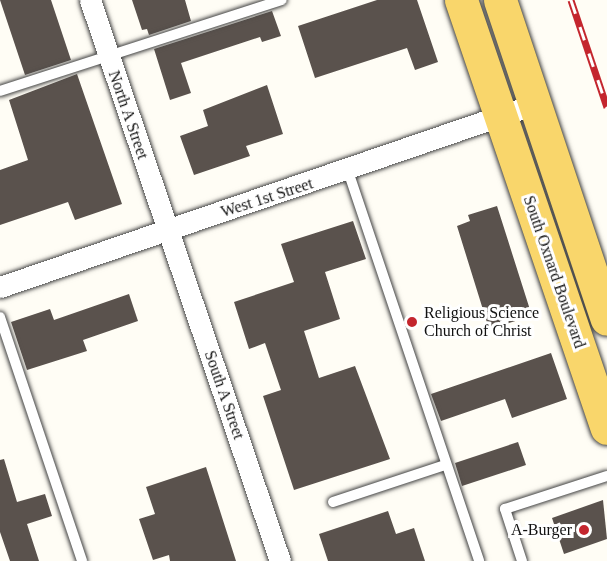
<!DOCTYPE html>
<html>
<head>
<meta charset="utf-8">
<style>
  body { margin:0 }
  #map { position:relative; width:607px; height:561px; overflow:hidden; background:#fffdf5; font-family:Georgia,serif }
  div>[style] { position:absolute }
  .building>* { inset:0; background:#5a524d }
  .roads { filter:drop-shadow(0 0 2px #444) drop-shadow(0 0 2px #444) }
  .service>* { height:10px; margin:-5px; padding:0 5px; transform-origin:5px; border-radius:5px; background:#fff }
  .minor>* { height:21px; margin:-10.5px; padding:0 10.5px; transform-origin:10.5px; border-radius:10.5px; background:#fff }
  .primary>* { height:33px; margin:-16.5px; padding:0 16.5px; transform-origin:16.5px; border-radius:16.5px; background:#f9d66b }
  .rail>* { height:7px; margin-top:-3.5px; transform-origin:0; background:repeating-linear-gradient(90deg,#fff 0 14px,#c4262e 0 28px); box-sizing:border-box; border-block:2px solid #c4262e }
  .dots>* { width:16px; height:16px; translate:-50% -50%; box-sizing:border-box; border:3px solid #fff; border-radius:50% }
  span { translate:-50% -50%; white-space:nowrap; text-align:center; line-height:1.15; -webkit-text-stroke:6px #fff; paint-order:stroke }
  .street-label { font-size:16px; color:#111 }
  .poi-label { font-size:16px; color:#111 }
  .left { translate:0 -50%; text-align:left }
  .right { translate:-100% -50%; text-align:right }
</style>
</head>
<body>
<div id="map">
  <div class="building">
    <i style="clip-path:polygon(0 0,51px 0,71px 60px,25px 75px)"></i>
    <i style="clip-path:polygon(132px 0,185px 0,191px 21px,149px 35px,147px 29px,142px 30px)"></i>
    <i style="clip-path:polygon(377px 0,417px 0,438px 62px,415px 70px,407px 48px,315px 78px,298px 26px)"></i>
    <i style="clip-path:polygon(272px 11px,281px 36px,262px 42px,260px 37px,181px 63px,191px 93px,170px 100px,154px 49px)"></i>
    <i style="clip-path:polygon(77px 74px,122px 204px,75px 220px,68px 202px,0 225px,0 170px,28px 160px,9px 100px)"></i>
    <i style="clip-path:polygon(267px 85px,283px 134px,246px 146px,250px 156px,194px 175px,180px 136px,208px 126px,203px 110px)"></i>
    <i style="clip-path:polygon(497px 206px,532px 316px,489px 329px,457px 226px,470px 221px,468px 215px)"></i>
    <i style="clip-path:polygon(353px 221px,366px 259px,325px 272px,340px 319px,304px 331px,319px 378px,355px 366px,390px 459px,294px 490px,263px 396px,281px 390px,265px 343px,249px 349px,234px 302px,294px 282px,281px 244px)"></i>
    <i style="clip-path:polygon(129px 294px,138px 321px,83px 340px,87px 351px,27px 370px,11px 322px,50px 309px,54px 320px)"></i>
    <i style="clip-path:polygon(551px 353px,567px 399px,512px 418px,505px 399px,441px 421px,431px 394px)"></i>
    <i style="clip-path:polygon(518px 442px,526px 465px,462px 486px,455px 463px)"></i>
    <i style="clip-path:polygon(4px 459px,17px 502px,45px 494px,52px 516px,27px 524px,39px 561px,10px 561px,0 532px,0 460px)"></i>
    <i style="clip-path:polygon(206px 467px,236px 561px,170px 561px,169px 555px,153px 560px,139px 519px,155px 514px,146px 487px)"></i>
    <i style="clip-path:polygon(603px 500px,607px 539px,564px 554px,552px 518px)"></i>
    <i style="clip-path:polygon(388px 511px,396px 534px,414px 528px,425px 561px,328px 561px,319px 534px)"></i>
  </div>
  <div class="roads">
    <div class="service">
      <i style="left:0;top:91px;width:296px;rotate:-17.9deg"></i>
      <i style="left:348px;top:171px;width:411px;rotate:71.4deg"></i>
      <i style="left:0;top:317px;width:257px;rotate:71.4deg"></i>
      <i style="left:333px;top:502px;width:118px;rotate:-18.3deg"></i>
      <i style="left:522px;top:561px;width:55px;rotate:-108.1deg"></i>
      <i style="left:505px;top:509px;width:107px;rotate:-17.9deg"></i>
    </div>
    <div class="minor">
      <i style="left:90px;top:0;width:592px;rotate:71.29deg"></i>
      <i style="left:0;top:287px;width:562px;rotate:-18.89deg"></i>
    </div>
    <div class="primary">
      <i style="left:461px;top:0;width:452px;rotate:71.2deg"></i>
      <i style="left:500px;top:0;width:336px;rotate:71.5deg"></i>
    </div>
  </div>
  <div class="rail">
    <i style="left:571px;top:0;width:113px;rotate:71.4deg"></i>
  </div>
  <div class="dots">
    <i style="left:412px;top:322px;background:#c4262e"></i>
    <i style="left:584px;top:530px;background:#c4262e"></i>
  </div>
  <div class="street-label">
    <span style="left:128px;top:115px;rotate:71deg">North A Street</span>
    <span style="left:267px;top:198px;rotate:-18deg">West 1st Street</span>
    <span style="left:554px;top:272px;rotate:71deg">South Oxnard Boulevard</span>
    <span style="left:224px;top:395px;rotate:71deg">South A Street</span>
  </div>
  <div class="poi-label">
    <span class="left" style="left:424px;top:322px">Religious Science<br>Church of Christ</span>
    <span class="right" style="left:572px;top:530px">A-Burger</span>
  </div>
</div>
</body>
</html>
